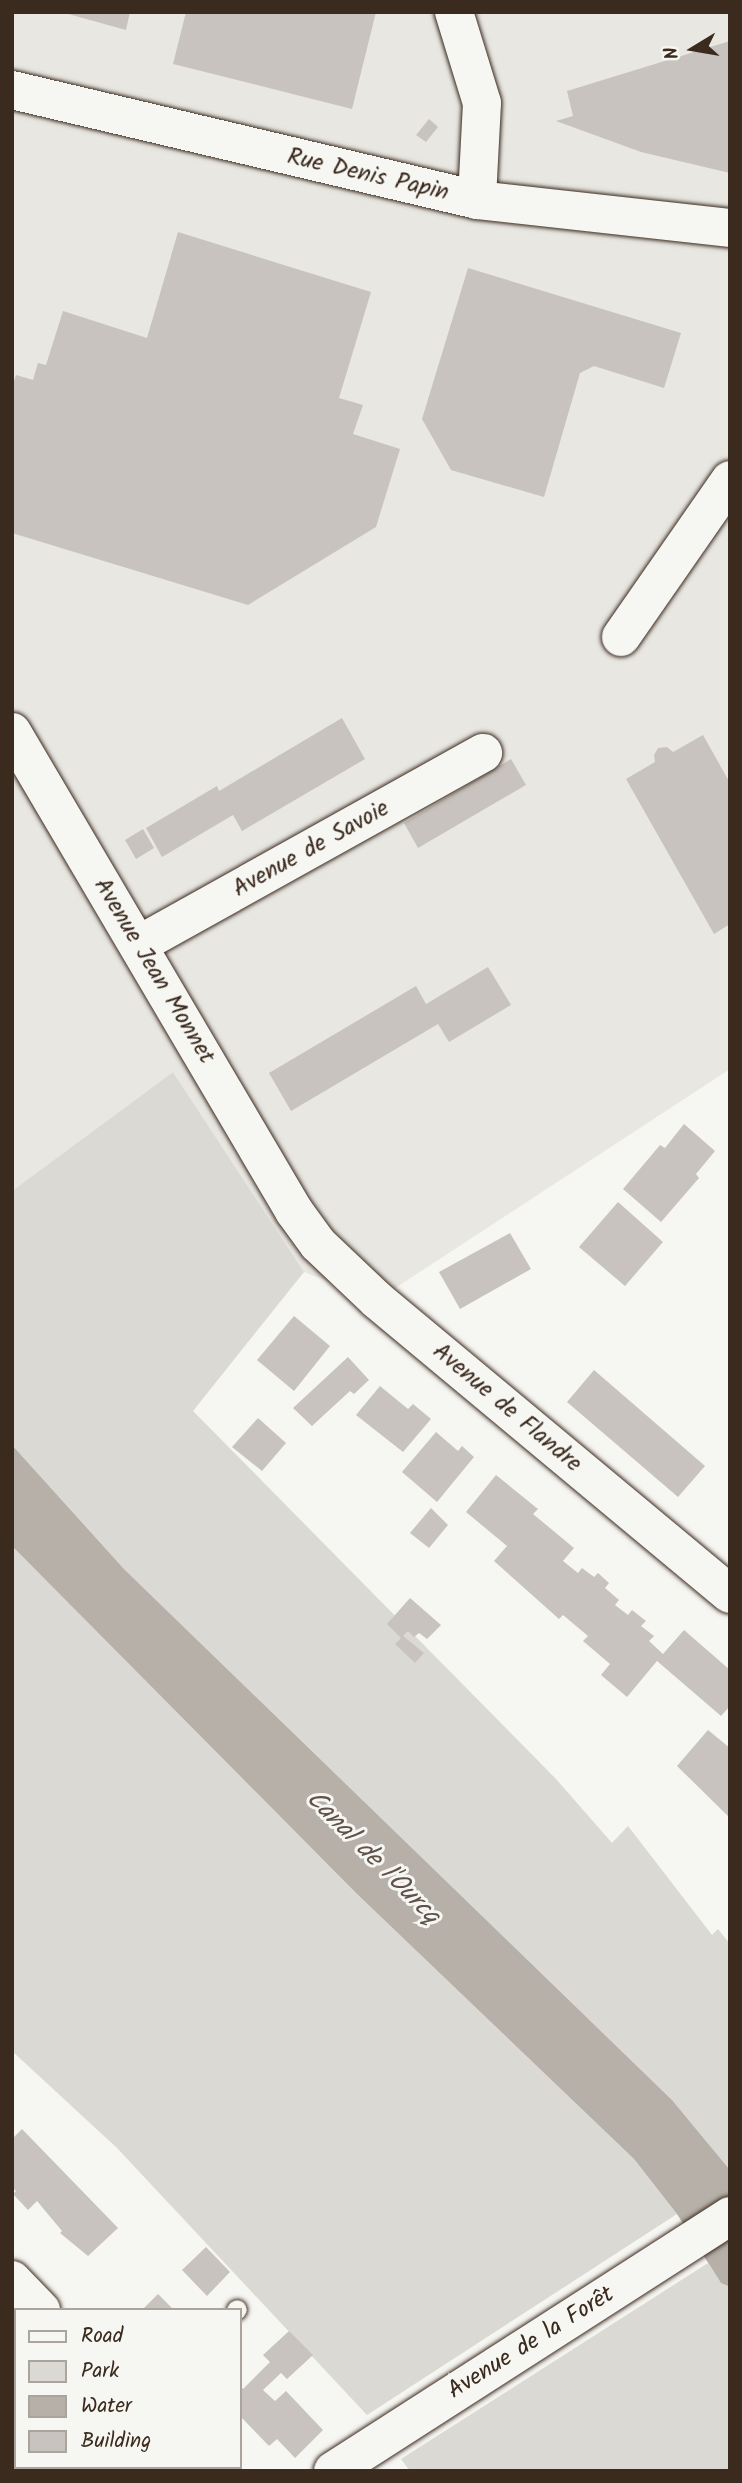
<!DOCTYPE html>
<html>
<head>
<meta charset="utf-8">
<style>
  body { margin:0 }
  #map { position:relative; width:742px; height:2483px; overflow:hidden; background:#f6f6f2; font-family:Kalam,sans-serif }
  div>[style] { position:absolute }
  .built>* { inset:0; background:#e8e7e2 }
  .green>* { inset:0; background:#dad9d3 }
  .water>* { inset:0; background:#b6b0a9 }
  .building>* { inset:0; background:#c8c3be }
  .roads { filter:drop-shadow(0 0 2px #3b2a1e) drop-shadow(0 0 2px #3b2a1e) }
  .lane>* { height:19px; margin:-9.5px; padding:0 9.5px; transform-origin:9.5px; border-radius:9.5px; background:#f6f6f2 }
  .street>* { height:38px; margin:-19px; padding:0 19px; transform-origin:19px; border-radius:19px; background:#f6f6f2 }
  span { translate:-50% -50%; white-space:nowrap; text-align:center; line-height:1.15; -webkit-text-stroke:6px #f6f6f2; paint-order:stroke }
  .street-label { font-size:24px; color:#3b2a1e }
  .water-label { font-size:26px; color:#605248; font-style:italic }
  .frame { position:absolute; inset:0; border:14px solid #3b2a1e; pointer-events:none }
  .legend { position:absolute; left:14px; top:2308px; width:228px; height:161px; box-sizing:border-box; background:#f6f6f2; border:2px solid #aba49d; margin:0; padding:9px 12px; list-style:none; font-size:21px; color:#3b2a1e }
  .legend li { display:flex; align-items:center; gap:14px; height:35px }
  .legend b { width:35px; border:2px solid #aba49d }
  .north { position:absolute; left:658px; top:14px; width:70px; height:70px; -webkit-text-stroke:5px #f6f6f2; paint-order:stroke; rotate:259deg; font-size:19px; font-weight:700; line-height:28px; text-align:center; color:#3b2a1e }
  .north::after { content:''; display:block; margin:auto; width:24px; height:32px; background:#3b2a1e; clip-path:polygon(50% 0,100% 100%,50% 72%,0 100%) }
</style>
</head>
<body>
<div id="map">
  <div class="built">
    <i style="clip-path:polygon(12px 12px,730px 12px,730px 1069px,377px 1300px,304px 1272px,173px 1072px,12px 1191px)"></i>
  </div>
  <div class="green">
    <i style="clip-path:polygon(173px 1072px,304px 1272px,193px 1411px,556px 1779px,612px 1843px,628px 1826px,712px 1935px,718px 1929px,730px 1944px,730px 2170px,672px 2100px,124px 1569px,12px 1445px,12px 1191px)"></i>
    <i style="clip-path:polygon(12px 1546px,356px 1893px,634px 2159px,677px 2214px,367px 2415px,117px 2148px,12px 2051px)"></i>
    <i style="clip-path:polygon(708px 2263px,721px 2283px,730px 2287px,730px 2471px,410px 2471px,401px 2459px)"></i>
  </div>
  <div class="water">
    <i style="clip-path:polygon(12px 1445px,124px 1569px,672px 2100px,730px 2170px,730px 2287px,721px 2283px,677px 2214px,634px 2159px,356px 1893px,12px 1546px)"></i>
  </div>
  <div class="building">
    <i style="clip-path:polygon(61px 12px,130px 12px,126px 30px)"></i>
    <i style="clip-path:polygon(186px 12px,376px 12px,352px 109px,173px 64px)"></i>
    <i style="clip-path:polygon(730px 41px,730px 173px,641px 152px,556px 121px,573px 116px,567px 91px)"></i>
    <i style="clip-path:polygon(429px 119px,438px 127px,426px 142px,416px 135px)"></i>
    <i style="clip-path:polygon(178px 232px,371px 292px,339px 398px,363px 405px,353px 434px,400px 449px,376px 527px,248px 605px,12px 533px,12px 388px,16px 375px,33px 380px,38px 363px,46px 365px,63px 311px,147px 338px)"></i>
    <i style="clip-path:polygon(468px 268px,681px 333px,664px 388px,594px 366px,580px 373px,544px 497px,451px 470px,422px 419px)"></i>
    <i style="clip-path:polygon(342px 718px,365px 759px,242px 831px,233px 815px,162px 857px,146px 828px,217px 786px,219px 791px)"></i>
    <i style="clip-path:polygon(703px 735px,730px 783px,730px 924px,714px 934px,626px 779px,655px 762px,654px 755px,658px 748px,667px 747px,673px 752px)"></i>
    <i style="clip-path:polygon(511px 759px,526px 785px,418px 848px,404px 823px)"></i>
    <i style="clip-path:polygon(143px 829px,154px 848px,136px 859px,125px 840px)"></i>
    <i style="clip-path:polygon(488px 967px,511px 1005px,449px 1042px,438px 1024px,291px 1111px,269px 1073px,416px 986px,426px 1004px)"></i>
    <i style="clip-path:polygon(684px 1124px,715px 1151px,696px 1174px,699px 1178px,661px 1222px,623px 1189px,660px 1145px,665px 1148px)"></i>
    <i style="clip-path:polygon(618px 1202px,663px 1242px,625px 1286px,579px 1247px)"></i>
    <i style="clip-path:polygon(510px 1233px,531px 1269px,460px 1309px,439px 1272px)"></i>
    <i style="clip-path:polygon(294px 1316px,330px 1346px,294px 1391px,257px 1360px)"></i>
    <i style="clip-path:polygon(348px 1357px,369px 1380px,354px 1394px,350px 1391px,312px 1426px,293px 1408px)"></i>
    <i style="clip-path:polygon(594px 1370px,705px 1466px,678px 1497px,567px 1402px)"></i>
    <i style="clip-path:polygon(380px 1386px,408px 1409px,413px 1404px,431px 1419px,403px 1452px,356px 1415px)"></i>
    <i style="clip-path:polygon(258px 1418px,286px 1443px,262px 1471px,232px 1447px)"></i>
    <i style="clip-path:polygon(436px 1432px,458px 1451px,462px 1446px,474px 1457px,437px 1502px,402px 1472px)"></i>
    <i style="clip-path:polygon(496px 1475px,538px 1509px,533px 1514px,574px 1548px,563px 1561px,578px 1573px,582px 1568px,594px 1577px,598px 1573px,609px 1583px,605px 1588px,619px 1600px,615px 1605px,628px 1615px,632px 1610px,646px 1621px,641px 1626px,654px 1636px,649px 1641px,663px 1654px,684px 1630px,730px 1670px,730px 1706px,721px 1716px,657px 1661px,627px 1697px,601px 1675px,610px 1664px,583px 1641px,588px 1636px,563px 1615px,559px 1619px,494px 1561px,507px 1546px,466px 1512px)"></i>
    <i style="clip-path:polygon(431px 1508px,448px 1525px,429px 1548px,410px 1533px)"></i>
    <i style="clip-path:polygon(410px 1598px,441px 1625px,427px 1639px,419px 1633px,414px 1637px,408px 1631px,403px 1636px,424px 1653px,415px 1663px,395px 1644px,401px 1638px,387px 1624px)"></i>
    <i style="clip-path:polygon(708px 1730px,730px 1748px,730px 1818px,677px 1766px)"></i>
    <i style="clip-path:polygon(22px 2129px,118px 2228px,88px 2256px,60px 2233px,62px 2231px,37px 2201px,28px 2210px,13px 2194px,16px 2191px,12px 2187px,12px 2139px)"></i>
    <i style="clip-path:polygon(206px 2247px,230px 2272px,207px 2296px,182px 2270px)"></i>
    <i style="clip-path:polygon(158px 2294px,174px 2310px,142px 2310px)"></i>
    <i style="clip-path:polygon(289px 2331px,313px 2355px,287px 2379px,281px 2373px,263px 2390px,275px 2401px,286px 2391px,323px 2430px,295px 2458px,277px 2439px,269px 2446px,240px 2416px,240px 2385px,243px 2389px,270px 2362px,263px 2355px)"></i>
    <i style="clip-path:polygon(96px 2467px,138px 2467px,141px 2471px,90px 2471px)"></i>
  </div>
  <div class="roads">
    <div class="lane">
      <i style="left:236px;top:2310px;width:1px;rotate:-45deg"></i>
    </div>
    <div class="street">
      <i style="left:454px;top:12px;width:95px;rotate:72.9deg"></i>
      <i style="left:482px;top:103px;width:97px;rotate:93deg"></i>
      <i style="left:12px;top:90px;width:478px;rotate:13.3deg"></i>
      <i style="left:477px;top:200px;width:255px;rotate:6.3deg"></i>
      <i style="left:621px;top:637px;width:191px;rotate:-55.2deg"></i>
      <i style="left:12px;top:732px;width:556px;rotate:59.51deg"></i>
      <i style="left:294px;top:1211px;width:41px;rotate:54deg"></i>
      <i style="left:318px;top:1244px;width:81px;rotate:43.5deg"></i>
      <i style="left:377px;top:1300px;width:459px;rotate:39.8deg"></i>
      <i style="left:138px;top:945px;width:395px;rotate:-29.1deg"></i>
      <i style="left:12px;top:2280px;width:42px;rotate:46deg"></i>
      <i style="left:194px;top:2467px;width:5px;rotate:53deg"></i>
      <i style="left:333px;top:2471px;width:472px;rotate:-32.7deg"></i>
    </div>
  </div>
  <div class="street-label">
    <span style="left:368px;top:175px;rotate:13deg">Rue Denis Papin</span>
    <span style="left:311px;top:849px;rotate:-29deg">Avenue de Savoie</span>
    <span style="left:154px;top:971px;rotate:59deg">Avenue Jean Monnet</span>
    <span style="left:507px;top:1408px;rotate:40deg">Avenue de Flandre</span>
    <span style="left:531px;top:2343px;rotate:-32deg">Avenue de la Forêt</span>
  </div>
  <div class="water-label">
    <span style="left:372px;top:1858px;rotate:45deg">Canal de l'Ourcq</span>
  </div>
  <div class="frame"></div>
  <ul class="legend">
  <li><b style="height:9px;background:#f6f6f2"></b>Road</li>
  <li><b style="height:19px;background:#dad9d3"></b>Park</li>
  <li><b style="height:19px;background:#b6b0a9"></b>Water</li>
  <li><b style="height:19px;background:#c8c3be"></b>Building</li>
  </ul>
  <div class="north">N</div>
</div>
</body>
</html>
